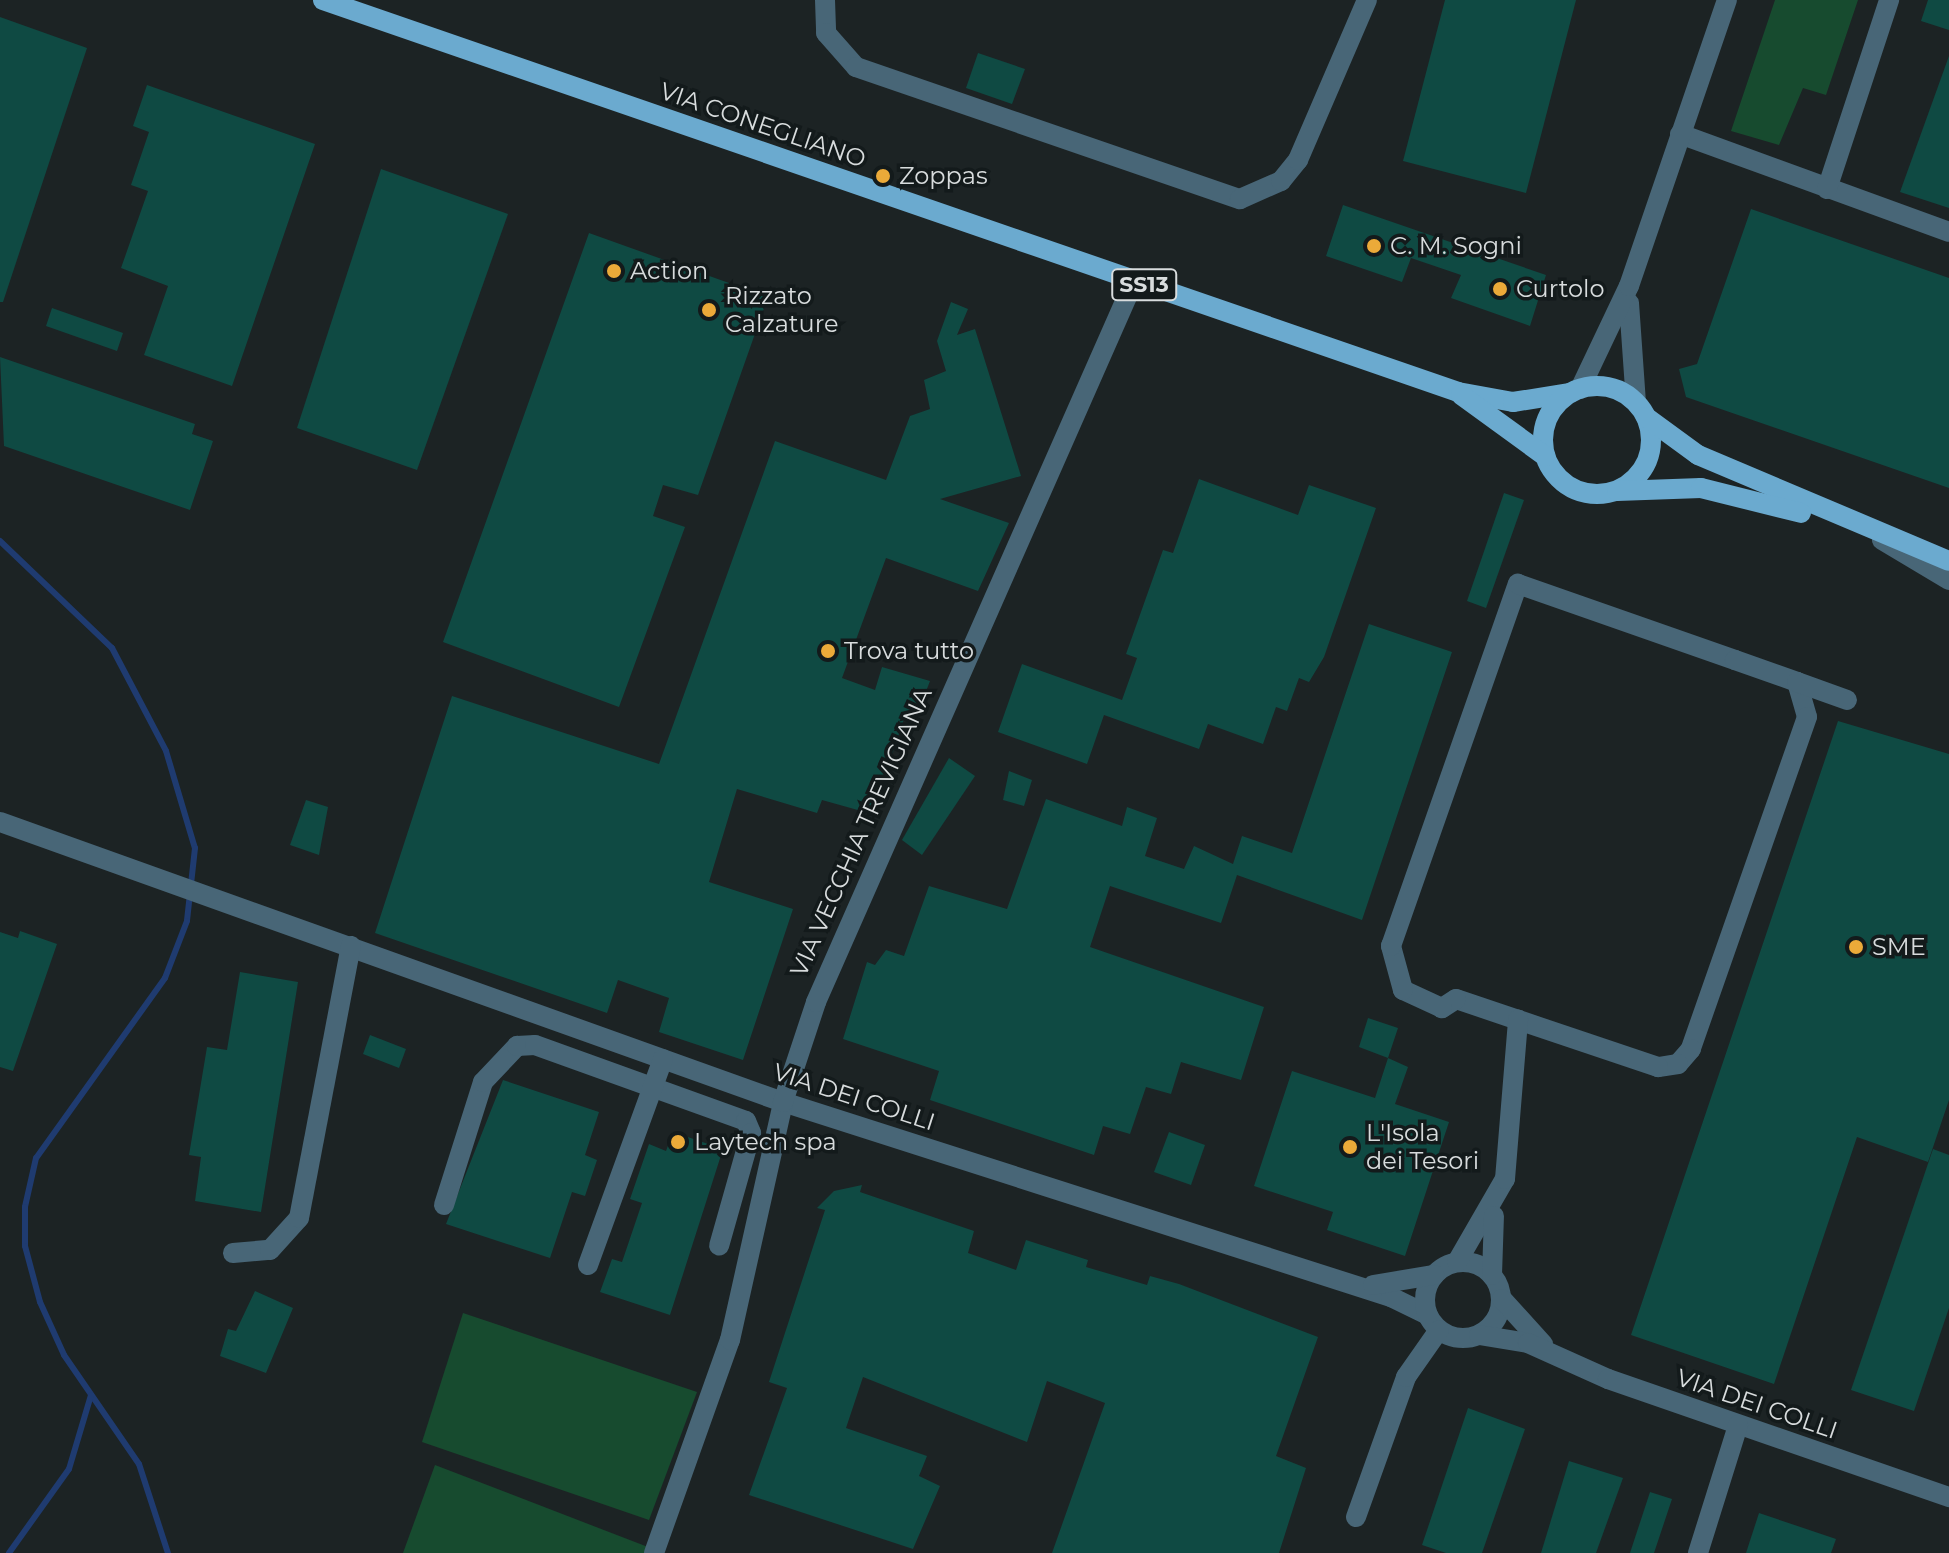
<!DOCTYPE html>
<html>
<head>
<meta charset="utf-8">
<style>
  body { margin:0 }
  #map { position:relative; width:1949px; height:1553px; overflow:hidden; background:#1c2324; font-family:Montserrat,sans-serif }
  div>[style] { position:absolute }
  .green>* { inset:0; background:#174b2f }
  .stream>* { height:6px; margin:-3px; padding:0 3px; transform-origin:3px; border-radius:3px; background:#1f3b70 }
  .building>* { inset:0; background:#0f4a43 }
  .minor>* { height:20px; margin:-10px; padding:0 10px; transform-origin:10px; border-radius:10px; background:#486677 }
  .minor>.ring { margin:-10px; padding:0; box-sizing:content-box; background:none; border:20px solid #486677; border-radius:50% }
  .major>* { height:20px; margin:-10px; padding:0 10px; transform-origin:10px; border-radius:10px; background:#6baacf }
  .major>.ring { margin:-10px; padding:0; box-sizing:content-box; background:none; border:20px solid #6baacf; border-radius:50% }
  .dots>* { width:22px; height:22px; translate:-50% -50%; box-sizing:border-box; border:4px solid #131a1b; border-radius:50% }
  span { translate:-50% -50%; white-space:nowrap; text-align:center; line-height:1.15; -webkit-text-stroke:7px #131a1b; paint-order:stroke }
  .shield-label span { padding:2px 6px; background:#131a1b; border:2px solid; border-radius:6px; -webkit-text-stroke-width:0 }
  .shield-label { font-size:22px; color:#d8dcdd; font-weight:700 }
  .street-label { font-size:24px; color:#d8dcdd }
  .poi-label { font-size:24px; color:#d8dcdd }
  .left { translate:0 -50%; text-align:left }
</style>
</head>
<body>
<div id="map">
  <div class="green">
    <i style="clip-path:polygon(1775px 0,1858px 0,1826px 95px,1803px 88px,1779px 145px,1731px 131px)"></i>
    <i style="clip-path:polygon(463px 1313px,697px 1392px,649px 1520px,422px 1442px)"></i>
    <i style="clip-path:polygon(435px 1465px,648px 1547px,645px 1553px,403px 1553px)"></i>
  </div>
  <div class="stream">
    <i style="left:0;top:541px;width:155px;rotate:43.7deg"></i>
    <i style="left:112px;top:648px;width:116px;rotate:62.3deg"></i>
    <i style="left:166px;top:751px;width:101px;rotate:73.4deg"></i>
    <i style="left:195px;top:848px;width:73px;rotate:96.3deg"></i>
    <i style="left:187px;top:921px;width:61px;rotate:111.1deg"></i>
    <i style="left:165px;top:978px;width:221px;rotate:125.6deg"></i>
    <i style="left:36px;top:1158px;width:50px;rotate:102.7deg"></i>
    <i style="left:25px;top:1207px;width:39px;rotate:90deg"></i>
    <i style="left:25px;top:1246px;width:58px;rotate:75deg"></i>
    <i style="left:40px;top:1302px;width:58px;rotate:65.6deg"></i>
    <i style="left:64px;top:1355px;width:132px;rotate:55.5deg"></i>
    <i style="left:139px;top:1464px;width:94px;rotate:72deg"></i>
    <i style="left:9px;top:1553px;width:103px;rotate:-54.5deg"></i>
    <i style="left:69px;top:1469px;width:77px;rotate:-73.4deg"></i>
  </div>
  <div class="building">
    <i style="clip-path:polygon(1445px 0,1576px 0,1526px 193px,1403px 161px)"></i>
    <i style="clip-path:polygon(1928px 0,1949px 0,1949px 30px,1921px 21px)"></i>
    <i style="clip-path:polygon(0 17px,87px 48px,3px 302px,0 302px)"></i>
    <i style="clip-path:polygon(978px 53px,1025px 69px,1012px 104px,966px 88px)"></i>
    <i style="clip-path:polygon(1949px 56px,1949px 208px,1900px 192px)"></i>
    <i style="clip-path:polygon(147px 85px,315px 144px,232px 386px,144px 355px,168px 286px,121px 268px,148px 191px,131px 185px,149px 132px,133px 126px)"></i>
    <i style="clip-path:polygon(381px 169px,508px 214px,417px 470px,297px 428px)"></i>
    <i style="clip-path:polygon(1343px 205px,1546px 275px,1530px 326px,1451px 298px,1461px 275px,1411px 258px,1402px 282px,1326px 256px)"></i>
    <i style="clip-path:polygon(1751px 209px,1949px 278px,1949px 488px,1686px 397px,1679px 369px,1697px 364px)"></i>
    <i style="clip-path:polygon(589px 233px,768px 297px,698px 495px,663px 485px,653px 516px,685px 527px,619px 707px,443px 642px)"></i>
    <i style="clip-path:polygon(951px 302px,968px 309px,957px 335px,975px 329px,1021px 476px,940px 499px,1009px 523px,978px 591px,886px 558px,842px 678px,875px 690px,882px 667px,930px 681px,914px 723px,904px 719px,872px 814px,822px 800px,817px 813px,737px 789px,709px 882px,793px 909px,743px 1060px,659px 1032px,669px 998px,618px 980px,607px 1013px,375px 933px,452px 696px,659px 764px,775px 441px,886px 480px,910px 416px,930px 409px,924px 380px,946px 371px,937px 341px)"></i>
    <i style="clip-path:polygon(52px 308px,123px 333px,117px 351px,46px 326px)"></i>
    <i style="clip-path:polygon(0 357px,195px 424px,192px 434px,213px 441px,190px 510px,4px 446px)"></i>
    <i style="clip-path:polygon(1199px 479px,1298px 515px,1309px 485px,1376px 508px,1324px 657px,1309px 682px,1299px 678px,1287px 711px,1276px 707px,1263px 744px,1208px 724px,1199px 749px,1104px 715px,1087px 764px,998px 732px,1022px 664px,1122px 700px,1137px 658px,1126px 654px,1163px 550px,1173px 553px)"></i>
    <i style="clip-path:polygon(1504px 493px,1524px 500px,1486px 608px,1467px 601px)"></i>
    <i style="clip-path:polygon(1369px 624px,1452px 652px,1362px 920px,1237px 875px,1221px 923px,1110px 886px,1090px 947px,1264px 1007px,1241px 1080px,1181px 1062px,1171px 1094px,1146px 1087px,1130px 1134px,1103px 1126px,1094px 1155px,930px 1100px,939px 1071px,843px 1039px,867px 962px,875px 965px,886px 950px,904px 956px,929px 886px,1007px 909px,1046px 799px,1122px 826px,1127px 807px,1157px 818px,1145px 856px,1184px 869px,1194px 846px,1233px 864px,1242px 836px,1292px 853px)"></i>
    <i style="clip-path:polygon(1838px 721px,1949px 754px,1949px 1100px,1928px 1162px,1857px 1137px,1774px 1384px,1631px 1335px)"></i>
    <i style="clip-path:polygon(949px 758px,975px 776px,922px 855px,902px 840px)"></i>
    <i style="clip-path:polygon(1009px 771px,1032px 780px,1024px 806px,1003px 800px)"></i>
    <i style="clip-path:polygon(306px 800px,328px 807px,319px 855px,290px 845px)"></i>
    <i style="clip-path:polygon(20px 931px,57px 944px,13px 1071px,0 1067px,0 932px,18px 938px)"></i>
    <i style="clip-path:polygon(240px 972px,298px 982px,261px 1212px,195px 1201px,201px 1157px,189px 1155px,207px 1047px,227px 1050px)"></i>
    <i style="clip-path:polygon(1368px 1018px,1398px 1028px,1388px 1058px,1359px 1047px)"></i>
    <i style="clip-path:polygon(370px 1035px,406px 1049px,399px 1068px,363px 1054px)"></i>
    <i style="clip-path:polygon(1388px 1058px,1408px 1067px,1395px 1104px,1449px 1122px,1405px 1256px,1327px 1230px,1333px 1212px,1254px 1186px,1292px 1071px,1375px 1098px)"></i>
    <i style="clip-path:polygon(503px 1080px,599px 1112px,585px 1155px,597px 1160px,585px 1196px,572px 1192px,550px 1258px,446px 1224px)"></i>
    <i style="clip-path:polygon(673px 1132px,723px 1149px,670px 1315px,600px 1292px,612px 1259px,622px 1262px,642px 1203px,630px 1199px,649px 1144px,666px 1151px)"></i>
    <i style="clip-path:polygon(1169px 1132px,1205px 1145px,1191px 1185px,1154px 1172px)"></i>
    <i style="clip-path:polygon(1933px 1149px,1949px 1155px,1949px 1308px,1914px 1411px,1851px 1390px)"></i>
    <i style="clip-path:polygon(862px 1185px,860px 1192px,974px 1231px,968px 1253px,1016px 1270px,1026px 1240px,1088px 1260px,1086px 1267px,1147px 1285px,1150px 1276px,1179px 1284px,1318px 1337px,1276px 1456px,1306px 1468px,1279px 1553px,1052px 1553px,1105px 1403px,1047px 1381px,1027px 1442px,863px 1377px,846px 1428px,927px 1456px,919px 1476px,940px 1486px,913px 1549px,749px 1495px,787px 1388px,769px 1382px,825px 1210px,817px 1208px,834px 1191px)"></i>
    <i style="clip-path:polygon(255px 1291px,293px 1308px,266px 1373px,220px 1356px,228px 1329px,236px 1331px)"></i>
    <i style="clip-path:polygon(1468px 1408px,1525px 1429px,1482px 1553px,1446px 1553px,1422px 1545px)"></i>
    <i style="clip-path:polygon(1569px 1461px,1623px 1478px,1596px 1553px,1541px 1553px)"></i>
    <i style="clip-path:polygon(1650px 1492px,1672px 1499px,1654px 1553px,1630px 1553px)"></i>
    <i style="clip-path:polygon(1759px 1513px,1836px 1539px,1831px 1553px,1746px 1553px)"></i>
  </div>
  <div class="minor">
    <i style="left:825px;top:0;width:33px;rotate:88deg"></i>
    <i style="left:826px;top:33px;width:45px;rotate:48.6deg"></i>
    <i style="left:856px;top:67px;width:406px;rotate:19deg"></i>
    <i style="left:1240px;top:199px;width:45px;rotate:-23.7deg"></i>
    <i style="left:1281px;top:181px;width:27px;rotate:-51deg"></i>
    <i style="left:1298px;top:160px;width:174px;rotate:-66.7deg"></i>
    <i style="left:1680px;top:134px;width:286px;rotate:20deg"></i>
    <i style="left:1827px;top:189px;width:199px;rotate:-71.8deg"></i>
    <i style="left:1629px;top:303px;width:99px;rotate:86deg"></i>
    <i style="left:1580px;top:389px;width:114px;rotate:-64.6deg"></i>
    <i style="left:1629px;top:286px;width:302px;rotate:-71.1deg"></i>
    <i style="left:1882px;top:540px;width:78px;rotate:30.8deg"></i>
    <i style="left:1797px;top:682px;width:36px;rotate:74deg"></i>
    <i style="left:1807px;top:717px;width:352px;rotate:109.3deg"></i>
    <i style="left:1691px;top:1049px;width:20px;rotate:131deg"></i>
    <i style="left:1678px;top:1064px;width:20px;rotate:171deg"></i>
    <i style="left:1658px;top:1067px;width:213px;rotate:-161.4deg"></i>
    <i style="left:1456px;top:999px;width:17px;rotate:147deg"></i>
    <i style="left:1442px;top:1008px;width:43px;rotate:-155.2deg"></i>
    <i style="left:1403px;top:990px;width:46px;rotate:-105.3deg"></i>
    <i style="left:1391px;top:946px;width:384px;rotate:-70.7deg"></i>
    <i style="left:1518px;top:584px;width:230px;rotate:19.3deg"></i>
    <i style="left:1735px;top:660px;width:66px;rotate:19.5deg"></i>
    <i style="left:1797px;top:682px;width:53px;rotate:19.8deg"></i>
    <i style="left:0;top:822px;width:832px;rotate:19.68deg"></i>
    <i style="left:783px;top:1102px;width:639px;rotate:17.78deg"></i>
    <i style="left:1391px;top:1297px;width:41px;rotate:25.9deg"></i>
    <i style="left:444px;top:1205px;width:129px;rotate:-72.4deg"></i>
    <i style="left:483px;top:1082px;width:50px;rotate:-46.6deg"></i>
    <i style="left:517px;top:1046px;width:18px;rotate:-3deg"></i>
    <i style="left:535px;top:1045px;width:224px;rotate:19.8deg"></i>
    <i style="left:746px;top:1121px;width:13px;rotate:67deg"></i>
    <i style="left:751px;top:1133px;width:117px;rotate:105.8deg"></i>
    <i style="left:233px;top:1253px;width:37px;rotate:-5deg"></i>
    <i style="left:270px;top:1250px;width:43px;rotate:-47.8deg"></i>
    <i style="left:299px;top:1218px;width:277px;rotate:-79.2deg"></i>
    <i class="ring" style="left:1425px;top:1262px;width:56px;height:56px"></i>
    <i style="left:1457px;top:1262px;width:96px;rotate:-60deg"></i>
    <i style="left:1505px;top:1179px;width:160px;rotate:-85.3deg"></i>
    <i style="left:588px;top:1265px;width:219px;rotate:-70deg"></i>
    <i style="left:1492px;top:1275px;width:59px;rotate:-88.1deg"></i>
    <i style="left:1373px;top:1285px;width:62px;rotate:-9.3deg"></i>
    <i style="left:1502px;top:1299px;width:61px;rotate:47.7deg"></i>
    <i style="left:1479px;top:1335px;width:50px;rotate:9.3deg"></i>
    <i style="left:1528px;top:1343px;width:88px;rotate:24.2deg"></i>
    <i style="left:1608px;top:1379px;width:361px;rotate:19.1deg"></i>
    <i style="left:1356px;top:1517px;width:149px;rotate:-70.3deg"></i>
    <i style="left:1406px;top:1377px;width:57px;rotate:-54.9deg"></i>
    <i style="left:654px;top:1553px;width:226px;rotate:-70.4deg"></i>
    <i style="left:730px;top:1340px;width:244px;rotate:-77.4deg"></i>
    <i style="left:783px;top:1102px;width:105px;rotate:-71.7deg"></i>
    <i style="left:816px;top:1002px;width:788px;rotate:-66.2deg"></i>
    <i style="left:1698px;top:1553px;width:134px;rotate:-72.6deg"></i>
  </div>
  <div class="major">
    <i style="left:323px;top:0;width:1201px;rotate:19.05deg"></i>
    <i style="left:1458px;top:392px;width:56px;rotate:10.3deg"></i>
    <i style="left:1513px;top:402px;width:58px;rotate:-9deg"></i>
    <i class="ring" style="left:1543px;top:386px;width:88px;height:88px"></i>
    <i style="left:1461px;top:395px;width:104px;rotate:36deg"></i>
    <i style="left:1646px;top:417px;width:64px;rotate:36.2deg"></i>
    <i style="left:1698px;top:455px;width:272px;rotate:22.9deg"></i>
    <i style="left:1617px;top:491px;width:84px;rotate:-2deg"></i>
    <i style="left:1701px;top:488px;width:103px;rotate:14deg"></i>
  </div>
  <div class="dots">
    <i style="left:883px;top:176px;background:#ebaa39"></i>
    <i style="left:1374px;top:246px;background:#ebaa39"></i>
    <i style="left:614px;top:271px;background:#ebaa39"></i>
    <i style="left:1500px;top:289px;background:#ebaa39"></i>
    <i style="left:709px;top:310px;background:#ebaa39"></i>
    <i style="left:828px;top:651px;background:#ebaa39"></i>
    <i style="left:1856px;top:947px;background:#ebaa39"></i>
    <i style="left:678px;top:1142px;background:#ebaa39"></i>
    <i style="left:1350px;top:1147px;background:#ebaa39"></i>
  </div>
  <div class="shield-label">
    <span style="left:1144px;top:285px">SS13</span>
  </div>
  <div class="street-label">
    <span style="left:763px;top:125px;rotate:19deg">VIA CONEGLIANO</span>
    <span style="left:861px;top:832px;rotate:-66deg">VIA VECCHIA TREVIGIANA</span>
    <span style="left:854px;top:1097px;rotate:18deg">VIA DEI COLLI</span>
    <span style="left:1757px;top:1404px;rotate:19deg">VIA DEI COLLI</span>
  </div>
  <div class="poi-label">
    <span class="left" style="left:899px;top:176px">Zoppas</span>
    <span class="left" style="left:1390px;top:246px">C. M. Sogni</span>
    <span class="left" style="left:630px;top:271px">Action</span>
    <span class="left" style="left:1516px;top:289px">Curtolo</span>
    <span class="left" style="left:725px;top:310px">Rizzato<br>Calzature</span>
    <span class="left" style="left:844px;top:651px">Trova tutto</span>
    <span class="left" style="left:1872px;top:947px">SME</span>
    <span class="left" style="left:1366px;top:1147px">L'Isola<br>dei Tesori</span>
    <span class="left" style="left:694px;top:1142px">Laytech spa</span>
  </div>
</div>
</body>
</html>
